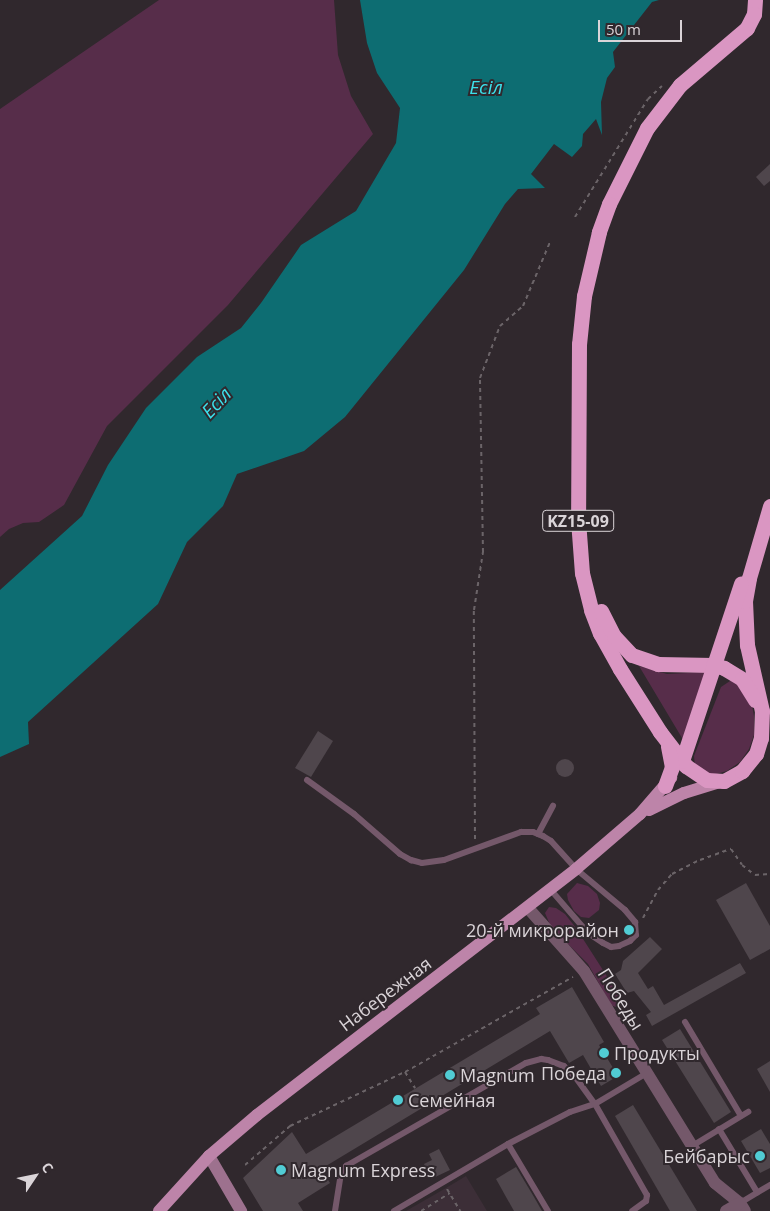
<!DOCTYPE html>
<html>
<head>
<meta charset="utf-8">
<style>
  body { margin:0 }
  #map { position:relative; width:770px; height:1211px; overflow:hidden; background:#30282d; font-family:"Open Sans",sans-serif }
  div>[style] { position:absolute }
  .built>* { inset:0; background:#3c2e37 }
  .green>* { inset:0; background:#572d4a }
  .water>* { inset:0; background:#0d6d72 }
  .building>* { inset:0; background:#4f464c }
  .round { border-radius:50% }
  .path>* { height:2px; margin-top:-1px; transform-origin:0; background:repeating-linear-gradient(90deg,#6b6468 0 4px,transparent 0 8px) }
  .lane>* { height:6px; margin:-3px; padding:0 3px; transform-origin:3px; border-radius:3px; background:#74586a }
  .street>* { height:12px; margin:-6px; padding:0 6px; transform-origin:6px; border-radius:6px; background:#74586a }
  .secondary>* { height:12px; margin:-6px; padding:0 6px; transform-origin:6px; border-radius:6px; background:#9d718e }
  .primary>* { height:12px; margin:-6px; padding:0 6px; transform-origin:6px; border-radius:6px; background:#bd84a9 }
  .highway>* { height:15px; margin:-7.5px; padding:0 7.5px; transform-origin:7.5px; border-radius:7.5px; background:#da96c2 }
  .dots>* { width:14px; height:14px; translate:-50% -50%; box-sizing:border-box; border:2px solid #30282d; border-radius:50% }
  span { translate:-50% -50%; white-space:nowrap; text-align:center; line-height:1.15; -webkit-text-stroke:4px #30282d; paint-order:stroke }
  .shield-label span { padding:1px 4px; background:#30282d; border:1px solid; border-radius:4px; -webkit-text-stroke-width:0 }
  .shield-label { font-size:16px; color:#dad4d8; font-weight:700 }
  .poi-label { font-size:18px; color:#dad4d8 }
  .right { translate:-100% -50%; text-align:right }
  .left { translate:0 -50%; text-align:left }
  .street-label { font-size:18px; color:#dad4d8 }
  .water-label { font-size:19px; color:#3ce0eb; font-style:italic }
  .north { position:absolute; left:10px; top:1151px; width:50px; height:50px; -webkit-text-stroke:4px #30282d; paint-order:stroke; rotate:56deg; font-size:14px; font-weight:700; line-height:20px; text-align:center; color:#dad4d8 }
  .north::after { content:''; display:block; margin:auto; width:18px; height:22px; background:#dad4d8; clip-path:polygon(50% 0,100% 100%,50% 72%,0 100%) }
  .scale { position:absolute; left:598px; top:20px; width:84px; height:22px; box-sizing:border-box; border:2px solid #dad4d8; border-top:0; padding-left:6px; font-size:15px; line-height:18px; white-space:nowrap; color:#dad4d8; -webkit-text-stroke:4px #30282d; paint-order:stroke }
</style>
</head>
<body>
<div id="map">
  <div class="built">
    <i style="clip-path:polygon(466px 1176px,487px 1211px,406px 1211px,446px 1188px)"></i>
  </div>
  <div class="green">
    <i style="clip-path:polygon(159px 0,334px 0,338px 55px,351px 96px,373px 134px,228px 305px,107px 426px,64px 505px,39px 522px,23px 523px,9px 529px,0 537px,0 109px)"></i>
    <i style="clip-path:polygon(639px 666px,667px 674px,708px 672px,685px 743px)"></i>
    <i style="clip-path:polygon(733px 679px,751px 700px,754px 716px,754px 735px,749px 749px,740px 762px,727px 771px,713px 775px,695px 766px,694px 756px,721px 687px)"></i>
    <i style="clip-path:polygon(577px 883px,588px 886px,597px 894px,600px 903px,599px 910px,589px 918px,581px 917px,574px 911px,568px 900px,567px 894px)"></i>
    <i style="clip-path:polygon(549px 907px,556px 908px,565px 914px,576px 928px,626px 1006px,618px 1008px,611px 1005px,588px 964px,551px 927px,545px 913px)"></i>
  </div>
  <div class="water">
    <i style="clip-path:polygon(360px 0,659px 0,652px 2px,613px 52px,615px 67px,607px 78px,601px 102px,602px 135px,596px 119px,583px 134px,582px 146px,572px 157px,554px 144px,531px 174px,545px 188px,518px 189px,505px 204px,464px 270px,345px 417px,304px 451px,237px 474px,223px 506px,187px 542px,158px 604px,28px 722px,29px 744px,0 757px,0 590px,82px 516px,108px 465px,146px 408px,197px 357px,241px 328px,261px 303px,301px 245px,356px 211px,396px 143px,400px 108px,377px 73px,367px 43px)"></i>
  </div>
  <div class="building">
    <i style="clip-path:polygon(770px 164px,770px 181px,764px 186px,756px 177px)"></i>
    <i style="clip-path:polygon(318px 731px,333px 741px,311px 777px,295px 768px)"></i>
    <i class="round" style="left:556px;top:759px;width:18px;height:18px"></i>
    <i style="clip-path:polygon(746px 883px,770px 926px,770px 949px,750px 960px,716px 900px)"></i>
    <i style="clip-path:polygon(650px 937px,662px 949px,638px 973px,648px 989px,653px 986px,664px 1005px,740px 963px,746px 973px,652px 1026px,646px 1015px,651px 1012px,634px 991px,627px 993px,615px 974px,621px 970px,623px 961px)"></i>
    <i style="clip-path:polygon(572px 987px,604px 1042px,599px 1045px,618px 1076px,601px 1086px,583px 1055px,569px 1063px,550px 1031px,321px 1169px,330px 1183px,298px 1203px,303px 1211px,263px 1211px,243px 1178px,292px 1132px,306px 1154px,540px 1014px,536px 1008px)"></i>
    <i style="clip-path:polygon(680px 1029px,731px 1112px,714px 1123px,662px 1040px)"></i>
    <i style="clip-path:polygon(770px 1061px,770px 1092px,757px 1069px)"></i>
    <i style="clip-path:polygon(633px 1105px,697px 1211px,670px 1211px,615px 1116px)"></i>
    <i style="clip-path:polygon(761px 1129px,770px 1144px,770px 1168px,760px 1173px,741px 1141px)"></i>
    <i style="clip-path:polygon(439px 1149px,450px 1170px,431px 1179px,424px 1164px,432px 1160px,429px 1154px)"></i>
    <i style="clip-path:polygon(516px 1167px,534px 1197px,542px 1211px,514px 1211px,496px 1179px)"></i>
  </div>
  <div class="path">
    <i style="left:575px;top:217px;width:139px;rotate:-58.3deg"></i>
    <i style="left:648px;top:99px;width:19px;rotate:-43deg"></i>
    <i style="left:475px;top:839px;width:229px;rotate:-90.3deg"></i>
    <i style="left:474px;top:610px;width:59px;rotate:-81.2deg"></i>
    <i style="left:483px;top:552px;width:174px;rotate:-91deg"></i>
    <i style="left:480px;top:378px;width:56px;rotate:-69deg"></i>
    <i style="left:500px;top:326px;width:30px;rotate:-41deg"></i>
    <i style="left:523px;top:306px;width:69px;rotate:-67.1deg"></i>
    <i style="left:643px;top:918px;width:32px;rotate:-62deg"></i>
    <i style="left:658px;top:890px;width:21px;rotate:-49deg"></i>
    <i style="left:672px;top:874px;width:31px;rotate:-27deg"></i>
    <i style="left:700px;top:860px;width:33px;rotate:-20deg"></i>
    <i style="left:731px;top:849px;width:19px;rotate:55deg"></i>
    <i style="left:742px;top:865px;width:16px;rotate:38deg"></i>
    <i style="left:755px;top:875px;width:15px;rotate:-4deg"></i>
    <i style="left:405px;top:1072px;width:19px;rotate:58deg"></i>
    <i style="left:245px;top:1165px;width:60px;rotate:-40.9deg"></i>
    <i style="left:290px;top:1126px;width:127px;rotate:-25.2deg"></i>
    <i style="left:405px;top:1072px;width:193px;rotate:-29.5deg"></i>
    <i style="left:447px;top:1189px;width:26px;rotate:59deg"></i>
    <i style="left:421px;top:1211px;width:34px;rotate:-32deg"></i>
  </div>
  <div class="lane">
    <i style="left:307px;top:780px;width:58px;rotate:35.9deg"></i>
    <i style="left:354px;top:814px;width:61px;rotate:41deg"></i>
    <i style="left:400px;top:854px;width:13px;rotate:29deg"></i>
    <i style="left:411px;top:860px;width:11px;rotate:15deg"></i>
    <i style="left:422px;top:863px;width:22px;rotate:-8deg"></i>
    <i style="left:444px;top:860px;width:82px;rotate:-20deg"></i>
    <i style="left:521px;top:832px;width:12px"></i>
    <i style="left:533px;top:832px;width:11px;rotate:22deg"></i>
    <i style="left:543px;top:836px;width:9px;rotate:32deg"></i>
    <i style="left:551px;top:841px;width:38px;rotate:48deg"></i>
    <i style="left:576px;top:869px;width:64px;rotate:39.9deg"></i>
    <i style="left:625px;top:910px;width:16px;rotate:50deg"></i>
    <i style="left:635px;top:922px;width:13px;rotate:86deg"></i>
    <i style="left:636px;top:935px;width:8px;rotate:135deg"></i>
    <i style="left:630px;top:941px;width:12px;rotate:156deg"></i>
    <i style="left:619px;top:946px;width:8px;rotate:173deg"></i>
    <i style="left:611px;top:947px;width:9px;rotate:-153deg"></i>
    <i style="left:603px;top:943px;width:18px;rotate:-146deg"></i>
    <i style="left:588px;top:933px;width:58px;rotate:-130.8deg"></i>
    <i style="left:538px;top:834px;width:32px;rotate:-62deg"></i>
    <i style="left:685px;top:1022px;width:109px;rotate:59.2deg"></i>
    <i style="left:719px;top:1129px;width:74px;rotate:58.9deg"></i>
    <i style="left:508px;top:1144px;width:78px;rotate:59.2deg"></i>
    <i style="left:692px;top:1146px;width:66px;rotate:-31.3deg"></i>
    <i style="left:740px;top:1203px;width:35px;rotate:-31deg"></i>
    <i style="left:335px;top:1211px;width:38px;rotate:-81deg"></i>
    <i style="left:341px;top:1173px;width:9px;rotate:-54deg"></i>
    <i style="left:346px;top:1166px;width:207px;rotate:-29.8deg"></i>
    <i style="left:526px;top:1063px;width:16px;rotate:-15deg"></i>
    <i style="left:541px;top:1059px;width:7px;rotate:8deg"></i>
    <i style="left:548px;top:1060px;width:17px;rotate:21deg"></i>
    <i style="left:564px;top:1066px;width:17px;rotate:45deg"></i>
    <i style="left:576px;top:1078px;width:32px;rotate:54deg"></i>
    <i style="left:595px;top:1104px;width:105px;rotate:60.3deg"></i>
    <i style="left:647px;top:1195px;width:6px;rotate:99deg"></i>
    <i style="left:646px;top:1201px;width:17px;rotate:144deg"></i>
    <i style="left:394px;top:1211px;width:132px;rotate:-30.4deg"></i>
    <i style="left:508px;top:1144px;width:70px;rotate:-27.3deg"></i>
    <i style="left:570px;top:1112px;width:26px;rotate:-18deg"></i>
    <i style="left:595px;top:1104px;width:61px;rotate:-30.8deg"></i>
  </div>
  <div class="street">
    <i style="left:528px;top:908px;width:84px;rotate:48.4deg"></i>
    <i style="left:584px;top:971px;width:249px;rotate:58.3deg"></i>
    <i style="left:715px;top:1183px;width:32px;rotate:39deg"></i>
    <i style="left:740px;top:1203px;width:9px;rotate:58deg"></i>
    <i style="left:726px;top:1211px;width:16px;rotate:-30deg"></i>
  </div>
  <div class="secondary">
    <i style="left:209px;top:1156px;width:64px;rotate:59.8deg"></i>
  </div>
  <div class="primary">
    <i style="left:649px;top:810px;width:39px;rotate:-26deg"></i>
    <i style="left:684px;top:793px;width:39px;rotate:-17deg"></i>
    <i style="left:159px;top:1211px;width:74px;rotate:-47.7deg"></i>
    <i style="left:209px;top:1156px;width:63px;rotate:-40.5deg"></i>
    <i style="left:257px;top:1115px;width:403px;rotate:-37.6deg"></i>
    <i style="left:576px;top:869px;width:84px;rotate:-40.7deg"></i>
    <i style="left:640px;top:814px;width:48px;rotate:-49.3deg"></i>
  </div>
  <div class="highway">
    <i style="left:755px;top:0;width:14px;rotate:94deg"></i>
    <i style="left:754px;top:14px;width:16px;rotate:117deg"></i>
    <i style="left:747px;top:28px;width:88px;rotate:139.6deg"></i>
    <i style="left:680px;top:85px;width:54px;rotate:127.5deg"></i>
    <i style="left:647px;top:128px;width:85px;rotate:116.6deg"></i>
    <i style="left:609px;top:204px;width:30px;rotate:110deg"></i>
    <i style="left:599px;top:232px;width:66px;rotate:103.2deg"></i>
    <i style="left:584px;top:296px;width:48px;rotate:95.9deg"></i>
    <i style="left:579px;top:344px;width:176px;rotate:90.3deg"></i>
    <i style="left:578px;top:520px;width:53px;rotate:85.7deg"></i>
    <i style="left:582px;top:573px;width:38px;rotate:76deg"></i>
    <i style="left:591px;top:610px;width:25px;rotate:69deg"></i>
    <i style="left:600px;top:633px;width:41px;rotate:60.9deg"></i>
    <i style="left:620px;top:669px;width:75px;rotate:57.6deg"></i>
    <i style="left:660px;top:732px;width:43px;rotate:52.6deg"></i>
    <i style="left:686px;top:766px;width:25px;rotate:34deg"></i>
    <i style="left:707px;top:780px;width:17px;rotate:3deg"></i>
    <i style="left:724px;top:781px;width:21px;rotate:-29deg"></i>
    <i style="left:742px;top:771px;width:22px;rotate:-51deg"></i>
    <i style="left:756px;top:754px;width:17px;rotate:-73deg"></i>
    <i style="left:761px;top:738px;width:27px;rotate:-88deg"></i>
    <i style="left:762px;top:711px;width:68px;rotate:-102.8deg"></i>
    <i style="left:747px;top:645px;width:44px;rotate:-92.6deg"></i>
    <i style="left:745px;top:601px;width:23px;rotate:-80deg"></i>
    <i style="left:749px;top:578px;width:75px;rotate:-73.7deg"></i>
    <i style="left:601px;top:611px;width:28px;rotate:63deg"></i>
    <i style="left:614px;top:636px;width:26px;rotate:47deg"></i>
    <i style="left:632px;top:655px;width:28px;rotate:19deg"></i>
    <i style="left:658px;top:664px;width:55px;rotate:1deg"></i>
    <i style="left:713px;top:665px;width:11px;rotate:15deg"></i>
    <i style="left:724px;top:668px;width:21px;rotate:31deg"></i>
    <i style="left:742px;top:679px;width:25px;rotate:58deg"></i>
    <i style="left:682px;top:761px;width:187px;rotate:-71.6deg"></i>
    <i style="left:665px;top:786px;width:20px;rotate:-70deg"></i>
    <i style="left:672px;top:767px;width:21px;rotate:-101deg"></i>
  </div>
  <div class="dots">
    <i style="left:629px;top:930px;background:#51ccd4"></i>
    <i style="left:604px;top:1053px;background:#51ccd4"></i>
    <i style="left:616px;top:1073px;background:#51ccd4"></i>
    <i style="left:450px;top:1075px;background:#51ccd4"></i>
    <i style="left:398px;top:1100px;background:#51ccd4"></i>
    <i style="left:760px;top:1156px;background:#51ccd4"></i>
    <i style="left:281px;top:1170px;background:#51ccd4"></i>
  </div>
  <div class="shield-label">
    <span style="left:578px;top:521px">KZ15-09</span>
  </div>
  <div class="poi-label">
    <span class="right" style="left:619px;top:930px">20-й микрорайон</span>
    <span class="left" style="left:614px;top:1053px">Продукты</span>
    <span class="right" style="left:606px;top:1073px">Победа</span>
    <span class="left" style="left:460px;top:1075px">Magnum</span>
    <span class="left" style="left:408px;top:1100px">Семейная</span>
    <span class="right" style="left:750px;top:1156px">Бейбарыс</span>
    <span class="left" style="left:291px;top:1170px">Magnum Express</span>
  </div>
  <div class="street-label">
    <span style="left:385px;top:994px;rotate:-37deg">Набережная</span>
    <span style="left:621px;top:999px;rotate:58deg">Победы</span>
  </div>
  <div class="water-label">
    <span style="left:486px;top:88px">Есіл</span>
    <span style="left:217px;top:403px;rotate:-47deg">Есіл</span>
  </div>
  <div class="north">С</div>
  <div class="scale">50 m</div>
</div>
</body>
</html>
